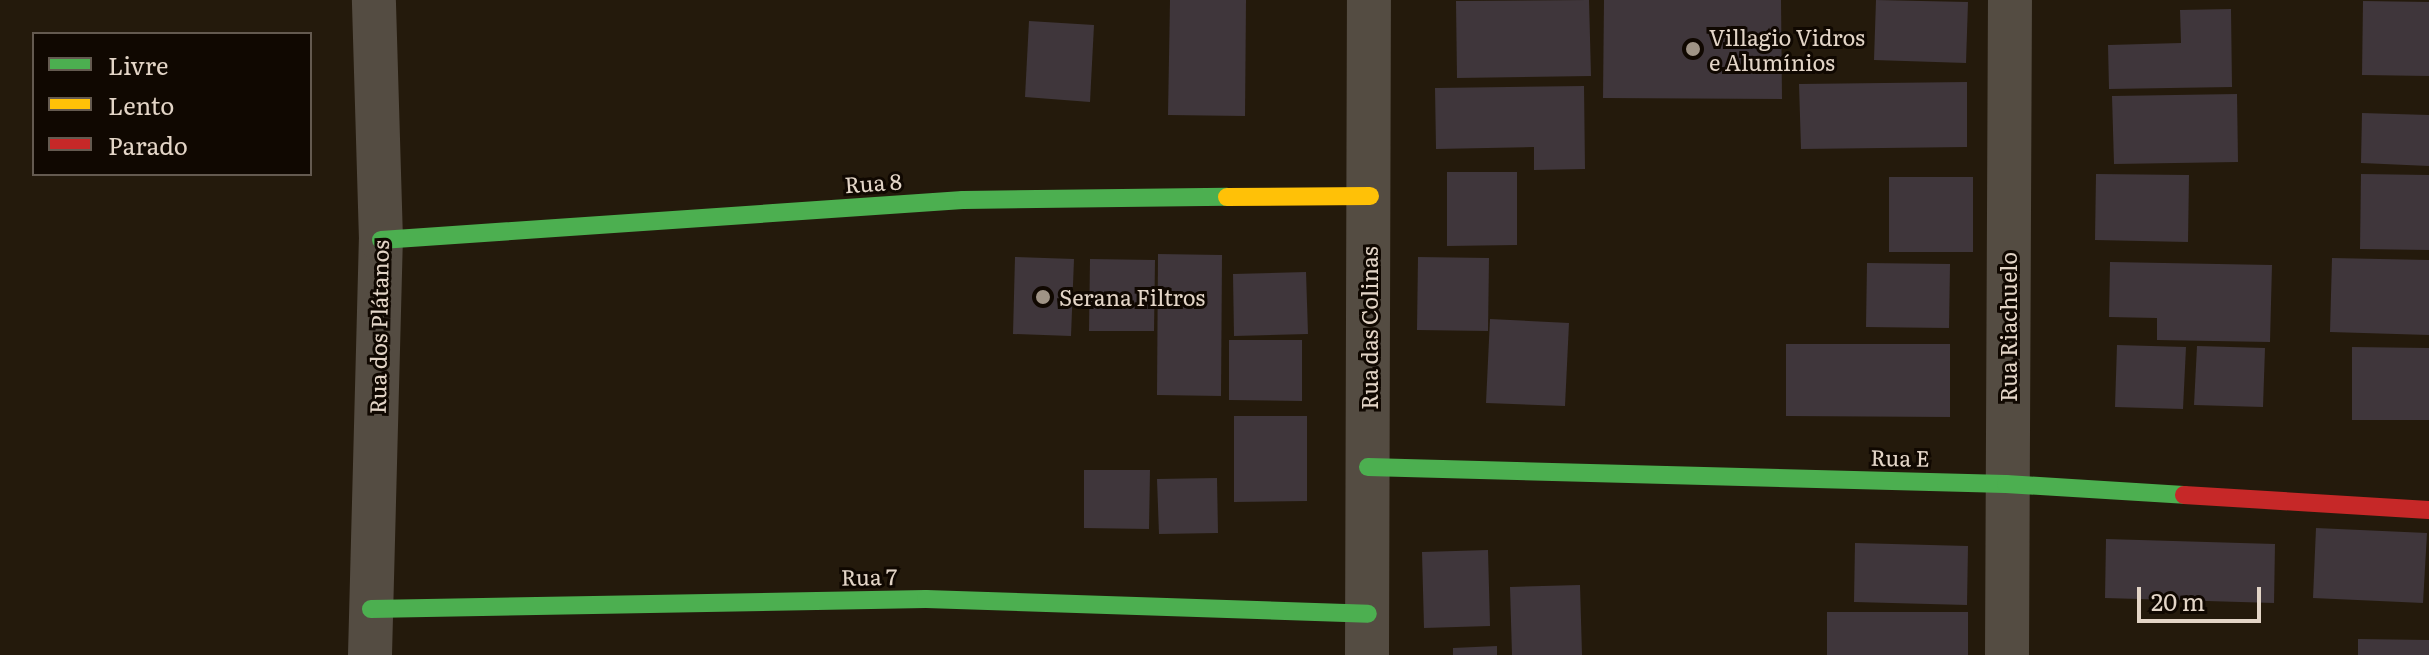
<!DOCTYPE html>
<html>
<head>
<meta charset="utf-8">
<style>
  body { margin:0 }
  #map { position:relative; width:2429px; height:655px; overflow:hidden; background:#241a0c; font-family:Literata,serif }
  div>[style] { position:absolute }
  .building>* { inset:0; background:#3f363b }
  .street>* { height:44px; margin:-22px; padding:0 22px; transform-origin:22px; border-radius:22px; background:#544c42 }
  .fast>* { height:18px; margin:-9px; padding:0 9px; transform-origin:9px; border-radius:9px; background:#4caf50 }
  .slow>* { height:18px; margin:-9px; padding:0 9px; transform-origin:9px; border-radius:9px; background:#ffc107 }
  .jam>* { height:18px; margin:-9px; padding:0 9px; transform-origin:9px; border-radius:9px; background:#c62828 }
  .dots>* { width:22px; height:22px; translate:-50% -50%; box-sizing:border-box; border:4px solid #100801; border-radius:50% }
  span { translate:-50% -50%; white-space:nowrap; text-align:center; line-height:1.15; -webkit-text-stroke:6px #100801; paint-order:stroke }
  .poi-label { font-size:22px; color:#e3d5c7 }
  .left { translate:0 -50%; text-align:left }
  .street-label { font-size:22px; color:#e3d5c7 }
  .legend { position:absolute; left:32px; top:32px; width:280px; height:144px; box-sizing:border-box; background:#100801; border:2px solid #645a50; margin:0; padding:10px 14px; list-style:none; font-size:24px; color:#e3d5c7 }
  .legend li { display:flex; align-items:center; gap:16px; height:40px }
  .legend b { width:40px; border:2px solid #645a50 }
  .scale { position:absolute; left:2137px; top:587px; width:124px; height:36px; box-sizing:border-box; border:4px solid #e3d5c7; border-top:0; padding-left:10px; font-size:24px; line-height:28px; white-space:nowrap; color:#e3d5c7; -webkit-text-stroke:6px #100801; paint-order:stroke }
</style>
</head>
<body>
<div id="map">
  <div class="building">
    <i style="clip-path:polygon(1170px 0,1246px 0,1245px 116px,1168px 115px)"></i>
    <i style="clip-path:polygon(1589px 0,1591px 76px,1457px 78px,1456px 1px)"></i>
    <i style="clip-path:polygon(1604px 0,1781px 0,1782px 99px,1603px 98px)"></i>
    <i style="clip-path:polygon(1876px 0,1968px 2px,1966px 63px,1874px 60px)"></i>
    <i style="clip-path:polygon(2363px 1px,2429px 2px,2429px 76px,2362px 75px)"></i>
    <i style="clip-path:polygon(2231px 9px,2232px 87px,2109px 89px,2108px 45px,2181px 43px,2180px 10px)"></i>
    <i style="clip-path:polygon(1029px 21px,1094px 25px,1090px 102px,1025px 97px)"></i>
    <i style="clip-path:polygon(1967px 82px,1967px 147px,1801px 149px,1799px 84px)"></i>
    <i style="clip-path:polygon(1584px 86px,1585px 169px,1534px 170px,1534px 147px,1436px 149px,1435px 88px)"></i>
    <i style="clip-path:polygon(2237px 94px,2238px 162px,2114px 164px,2112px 96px)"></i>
    <i style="clip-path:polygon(2362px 113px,2429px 115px,2429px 166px,2361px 163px)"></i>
    <i style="clip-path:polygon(1447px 172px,1517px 172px,1517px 245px,1447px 246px)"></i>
    <i style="clip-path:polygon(2096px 174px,2189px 175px,2188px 242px,2095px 240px)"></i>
    <i style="clip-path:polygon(2361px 174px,2429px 175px,2429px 250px,2360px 249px)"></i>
    <i style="clip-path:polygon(1889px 177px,1973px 177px,1973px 252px,1889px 252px)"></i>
    <i style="clip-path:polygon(1158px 254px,1222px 255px,1221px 396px,1157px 395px)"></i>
    <i style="clip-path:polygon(1015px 257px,1074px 259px,1071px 336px,1013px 334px)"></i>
    <i style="clip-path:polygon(1418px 257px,1489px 258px,1488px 331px,1417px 330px)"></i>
    <i style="clip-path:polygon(2332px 258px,2429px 260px,2429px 335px,2330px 332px)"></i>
    <i style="clip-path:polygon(1090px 259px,1155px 260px,1154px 331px,1089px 331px)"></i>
    <i style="clip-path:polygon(2110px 262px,2272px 265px,2270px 342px,2157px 340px,2157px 318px,2109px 317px)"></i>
    <i style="clip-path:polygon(1867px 263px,1950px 264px,1949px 328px,1866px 327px)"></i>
    <i style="clip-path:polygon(1306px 272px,1308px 334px,1234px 336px,1233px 274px)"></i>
    <i style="clip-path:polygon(1490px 319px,1569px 323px,1565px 406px,1486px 403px)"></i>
    <i style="clip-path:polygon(1229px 340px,1302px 340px,1302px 401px,1229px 400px)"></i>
    <i style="clip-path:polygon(1786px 344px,1950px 344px,1950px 417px,1786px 416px)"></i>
    <i style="clip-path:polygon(2117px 345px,2186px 347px,2183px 409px,2115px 407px)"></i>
    <i style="clip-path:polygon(2197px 346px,2265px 348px,2263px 407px,2194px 405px)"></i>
    <i style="clip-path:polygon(2352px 347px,2429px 348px,2429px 420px,2352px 420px)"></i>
    <i style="clip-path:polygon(1234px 416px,1307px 416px,1307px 501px,1234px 502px)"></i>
    <i style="clip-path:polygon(1084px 470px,1150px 470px,1149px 529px,1084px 528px)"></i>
    <i style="clip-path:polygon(1217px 478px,1218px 533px,1159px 534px,1157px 479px)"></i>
    <i style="clip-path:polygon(2316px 528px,2427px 533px,2423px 603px,2313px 598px)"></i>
    <i style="clip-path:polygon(2106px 539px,2275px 544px,2274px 603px,2105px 598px)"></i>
    <i style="clip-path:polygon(1855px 543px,1968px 546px,1967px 605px,1854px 602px)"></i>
    <i style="clip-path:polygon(1488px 550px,1490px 626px,1424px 628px,1422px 552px)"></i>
    <i style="clip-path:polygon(1580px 585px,1582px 655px,1512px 655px,1510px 587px)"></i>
    <i style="clip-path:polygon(1827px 612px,1968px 612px,1968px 655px,1827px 655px)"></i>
    <i style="clip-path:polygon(2358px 639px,2429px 640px,2429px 655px,2358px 655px)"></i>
    <i style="clip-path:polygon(1497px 646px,1497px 655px,1453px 655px,1453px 648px)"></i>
  </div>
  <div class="street">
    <i style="left:370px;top:655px;width:415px;rotate:-88.5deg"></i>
    <i style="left:381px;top:240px;width:240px;rotate:-91.7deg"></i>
    <i style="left:1367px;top:655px;width:655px;rotate:-89.83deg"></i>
    <i style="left:2007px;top:655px;width:655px;rotate:-89.74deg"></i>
  </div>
  <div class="fast">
    <i style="left:381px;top:240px;width:583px;rotate:-3.93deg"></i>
    <i style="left:963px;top:200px;width:264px;rotate:-0.7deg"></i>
    <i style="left:1368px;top:467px;width:638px;rotate:1.53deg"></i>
    <i style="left:2006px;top:484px;width:178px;rotate:3.5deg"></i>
    <i style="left:371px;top:609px;width:555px;rotate:-1.03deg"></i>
    <i style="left:926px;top:599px;width:442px;rotate:1.9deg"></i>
  </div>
  <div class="slow">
    <i style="left:1227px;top:197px;width:143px;rotate:-0.4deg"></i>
  </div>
  <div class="jam">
    <i style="left:2184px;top:495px;width:245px;rotate:3.5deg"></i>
  </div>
  <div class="dots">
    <i style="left:1693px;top:49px;background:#a09486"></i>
    <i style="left:1043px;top:297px;background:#a09486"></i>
  </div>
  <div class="poi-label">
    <span class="left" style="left:1709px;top:49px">Villagio Vidros<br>e Alumínios</span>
    <span class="left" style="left:1059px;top:297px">Serana Filtros</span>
  </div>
  <div class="street-label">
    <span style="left:873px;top:182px;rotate:-4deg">Rua 8</span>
    <span style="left:378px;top:327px;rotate:-89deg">Rua dos Plátanos</span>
    <span style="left:2008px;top:327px;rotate:-90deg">Rua Riachuelo</span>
    <span style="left:1369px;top:328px;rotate:-90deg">Rua das Colinas</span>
    <span style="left:1900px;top:457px;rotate:1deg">Rua E</span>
    <span style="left:869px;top:576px;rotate:-1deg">Rua 7</span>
  </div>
  <ul class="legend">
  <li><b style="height:10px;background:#4caf50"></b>Livre</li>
  <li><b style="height:10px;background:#ffc107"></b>Lento</li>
  <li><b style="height:10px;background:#c62828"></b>Parado</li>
  </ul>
  <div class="scale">20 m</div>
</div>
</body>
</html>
